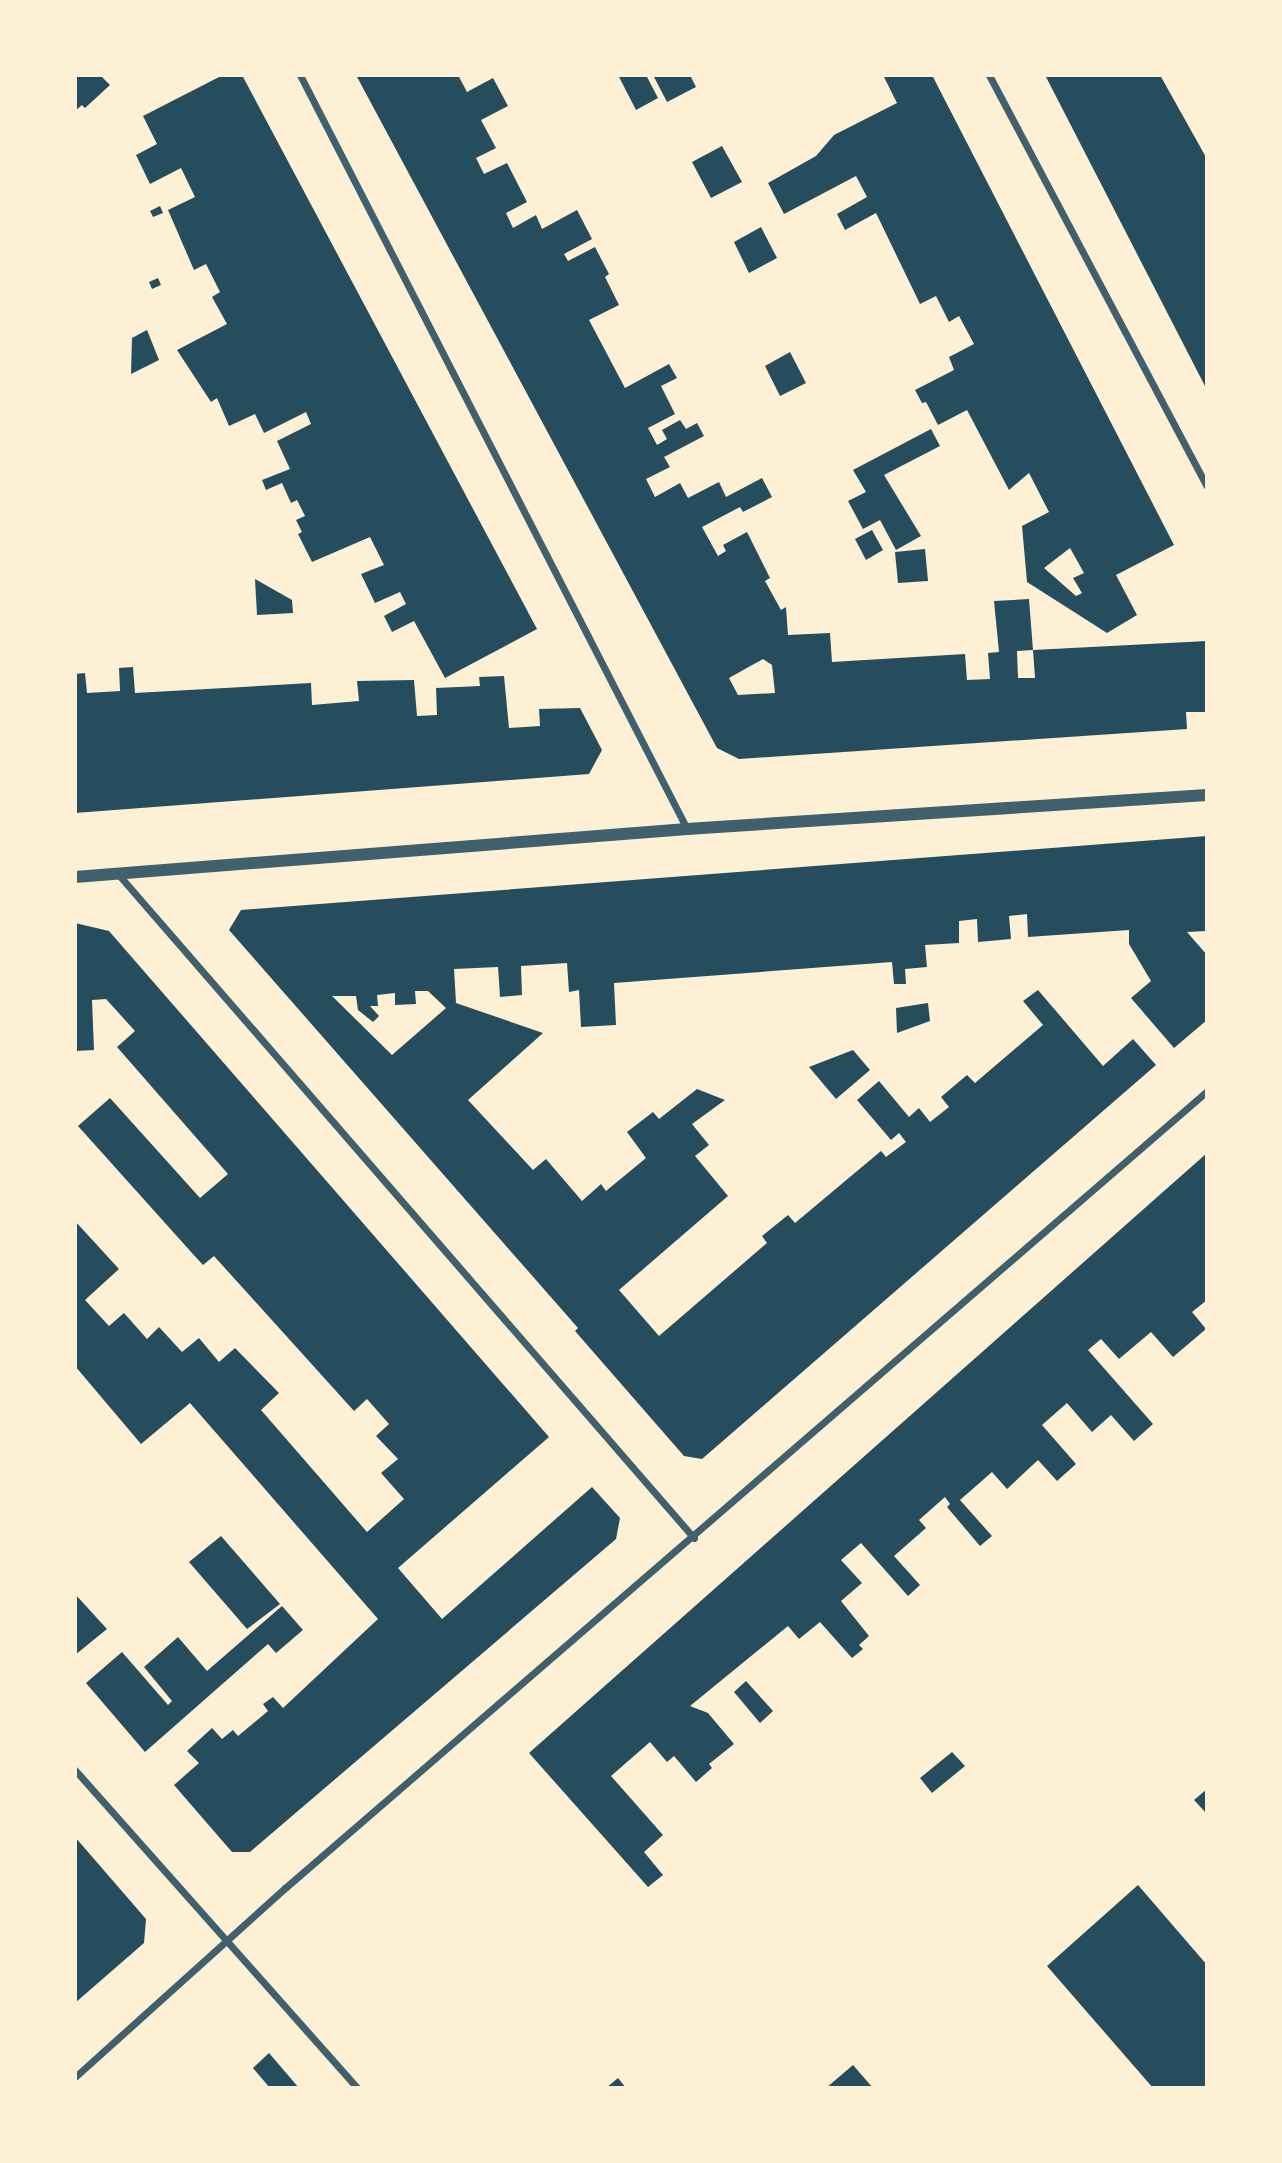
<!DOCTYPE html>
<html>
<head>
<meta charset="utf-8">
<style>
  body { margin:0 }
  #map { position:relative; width:1282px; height:2163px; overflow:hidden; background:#fdf0d5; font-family:Merriweather,serif }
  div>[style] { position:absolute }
  .building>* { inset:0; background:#264d5e }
  .minor>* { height:7px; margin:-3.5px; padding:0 3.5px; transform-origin:3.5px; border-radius:3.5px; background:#3f606c }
  .tertiary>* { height:12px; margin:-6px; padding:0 6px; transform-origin:6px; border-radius:6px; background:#3f606c }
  span { translate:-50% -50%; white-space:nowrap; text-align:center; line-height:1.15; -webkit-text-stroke:7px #fdf0d5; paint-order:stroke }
  .frame { position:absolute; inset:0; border:77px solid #fdf0d5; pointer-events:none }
</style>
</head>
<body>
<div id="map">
  <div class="building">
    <i style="clip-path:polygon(75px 75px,100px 75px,110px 85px,85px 108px,82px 105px,75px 111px)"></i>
    <i style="clip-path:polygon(223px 75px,242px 75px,537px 629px,445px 678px,414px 621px,392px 632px,384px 616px,406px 604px,400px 592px,375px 603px,361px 574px,384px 565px,370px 537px,312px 562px,298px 534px,302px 532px,296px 520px,305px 516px,297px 500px,291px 503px,282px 483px,266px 490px,262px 480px,290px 469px,277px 441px,311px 424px,306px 412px,264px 433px,255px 414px,229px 426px,217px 398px,211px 402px,177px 350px,227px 324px,212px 297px,220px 292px,206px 264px,194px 270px,168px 210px,195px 197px,181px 168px,150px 184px,136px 155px,157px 144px,143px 116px)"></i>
    <i style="clip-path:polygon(evenodd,356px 75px,458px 75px,467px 92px,493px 78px,508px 106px,481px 120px,496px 148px,476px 158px,484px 174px,507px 163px,527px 202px,506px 213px,513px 228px,536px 215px,542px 229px,577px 210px,592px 239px,564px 254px,568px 261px,595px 247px,609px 274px,605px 277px,619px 305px,589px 320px,625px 388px,669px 364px,677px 378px,661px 386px,675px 414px,648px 428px,657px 445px,667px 439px,662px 430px,680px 420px,686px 429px,697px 423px,704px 436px,664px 457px,670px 467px,646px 479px,655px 497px,680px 483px,688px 498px,719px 482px,726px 497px,762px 478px,772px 497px,743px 512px,740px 507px,702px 527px,718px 556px,726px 551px,723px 545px,747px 532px,770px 578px,765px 581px,781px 610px,786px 607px,788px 635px,830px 633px,832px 662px,965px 654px,967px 680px,990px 679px,988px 653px,999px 652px,994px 601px,1029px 599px,1033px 650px,1017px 651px,1018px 678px,1035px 678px,1033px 650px,1207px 641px,1207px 712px,1186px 712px,1187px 729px,739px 759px,717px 748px,356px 75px,763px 659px,772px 665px,775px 693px,738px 695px,729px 678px,763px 659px)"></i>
    <i style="clip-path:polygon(618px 75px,646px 75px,658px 98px,636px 110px)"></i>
    <i style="clip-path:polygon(653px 75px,690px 75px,696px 87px,667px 102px)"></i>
    <i style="clip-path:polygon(evenodd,883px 75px,932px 75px,1174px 545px,1116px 575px,1137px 615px,1107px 633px,1027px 582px,1022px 526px,1049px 512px,1029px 473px,1009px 490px,967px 410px,938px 425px,926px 402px,922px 403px,915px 390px,954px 370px,949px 357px,974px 344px,959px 316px,949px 322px,936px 296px,920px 304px,876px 213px,845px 230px,837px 214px,867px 197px,856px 176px,784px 214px,768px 183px,816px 156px,834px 135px,897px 103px,883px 75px,1070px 548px,1084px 573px,1073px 578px,1082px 593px,1076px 596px,1044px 568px,1070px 548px)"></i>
    <i style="clip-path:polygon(1045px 75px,1160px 75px,1207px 159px,1207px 390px)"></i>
    <i style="clip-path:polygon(722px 146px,742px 182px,711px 198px,692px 162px)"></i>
    <i style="clip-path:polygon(160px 206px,163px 213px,153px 217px,150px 211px)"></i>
    <i style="clip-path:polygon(761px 227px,777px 258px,749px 273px,734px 242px)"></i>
    <i style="clip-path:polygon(158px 278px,161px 285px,152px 289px,149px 282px)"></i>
    <i style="clip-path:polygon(147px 330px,159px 360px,131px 374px,132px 338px)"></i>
    <i style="clip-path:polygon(790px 352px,806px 383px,780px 396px,765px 366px)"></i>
    <i style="clip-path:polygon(931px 429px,940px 446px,884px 475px,921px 536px,896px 550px,880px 520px,863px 529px,848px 501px,866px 492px,853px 470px)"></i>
    <i style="clip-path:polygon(872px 530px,883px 550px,866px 560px,855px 539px)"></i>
    <i style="clip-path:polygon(925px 549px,928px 581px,898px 583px,895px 552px)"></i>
    <i style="clip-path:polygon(255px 579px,292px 600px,293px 613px,257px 615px)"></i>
    <i style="clip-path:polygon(133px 667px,135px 693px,311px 683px,312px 705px,359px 701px,357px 681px,414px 680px,417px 716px,437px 715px,436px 688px,480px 686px,479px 677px,504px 676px,509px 728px,540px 726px,539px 709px,580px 708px,602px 750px,589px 774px,75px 813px,75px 674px,85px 673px,87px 693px,120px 691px,119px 668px)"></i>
    <i style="clip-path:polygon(evenodd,1207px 836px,1207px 931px,1187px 932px,1207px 955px,1207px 1020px,1174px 1048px,1131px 998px,1151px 981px,1129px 944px,1129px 930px,1028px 937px,1027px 914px,1009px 916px,1011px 939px,978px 942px,977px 919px,959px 921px,959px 943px,925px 945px,927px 967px,905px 969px,906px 984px,894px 984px,892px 962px,614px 983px,616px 1025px,581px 1027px,579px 990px,569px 992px,567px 963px,521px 966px,522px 995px,500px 997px,498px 967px,454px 969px,456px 1003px,543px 1033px,468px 1100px,533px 1170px,546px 1159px,582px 1201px,601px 1184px,606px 1191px,646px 1158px,627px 1132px,653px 1112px,659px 1119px,697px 1089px,725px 1100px,692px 1124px,709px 1145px,695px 1156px,728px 1196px,619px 1290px,659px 1336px,767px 1243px,762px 1236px,788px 1215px,795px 1223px,881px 1151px,886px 1157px,906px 1142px,899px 1133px,891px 1140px,857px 1100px,879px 1081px,909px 1117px,919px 1108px,930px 1122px,949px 1107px,941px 1097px,967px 1075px,975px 1083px,1043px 1025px,1023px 1001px,1038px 990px,1103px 1066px,1133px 1039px,1156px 1065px,702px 1459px,684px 1456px,575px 1331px,578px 1328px,229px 930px,241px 910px,1207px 836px,415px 991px,428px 991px,446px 1008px,392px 1055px,332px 996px,356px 996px,358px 1010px,373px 1022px,379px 1016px,370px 1006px,378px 1006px,377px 995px,395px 993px,395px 1005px,416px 1004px,415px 991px)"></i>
    <i style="clip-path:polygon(75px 923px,109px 931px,549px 1437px,398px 1568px,442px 1619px,592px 1487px,620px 1518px,616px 1539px,609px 1545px,250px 1852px,232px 1852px,174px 1785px,199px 1763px,187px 1751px,212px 1728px,222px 1739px,233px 1730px,238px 1736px,268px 1711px,263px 1704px,273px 1697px,283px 1708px,378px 1619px,190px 1403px,141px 1444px,75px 1366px,75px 1221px,119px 1269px,85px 1300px,109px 1326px,124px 1313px,147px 1339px,159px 1327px,182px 1352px,199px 1338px,219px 1362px,235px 1348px,279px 1393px,261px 1410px,367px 1532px,404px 1499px,381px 1473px,398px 1459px,376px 1436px,389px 1424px,367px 1399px,354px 1411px,214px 1256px,203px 1265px,192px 1253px,78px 1126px,110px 1098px,200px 1198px,228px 1174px,117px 1047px,135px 1031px,106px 999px,92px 1000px,94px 1050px,75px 1051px)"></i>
    <i style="clip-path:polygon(928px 1003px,930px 1021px,897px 1033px,896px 1008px)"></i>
    <i style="clip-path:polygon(853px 1050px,870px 1070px,836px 1099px,809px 1067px)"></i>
    <i style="clip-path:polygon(1207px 1153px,1207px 1300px,1192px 1312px,1206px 1329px,1173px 1357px,1151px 1332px,1119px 1359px,1101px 1339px,1088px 1350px,1153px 1424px,1134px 1441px,1111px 1415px,1092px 1432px,1067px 1403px,1042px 1425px,1076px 1464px,1057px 1481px,1038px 1460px,1007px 1489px,992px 1472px,960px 1500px,992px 1536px,980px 1546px,947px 1507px,950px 1504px,945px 1497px,919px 1520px,926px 1528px,894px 1556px,920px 1585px,908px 1596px,861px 1543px,841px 1560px,862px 1583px,841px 1601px,869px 1636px,859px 1645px,863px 1649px,852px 1658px,820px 1622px,799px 1639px,788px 1626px,690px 1706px,708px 1713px,734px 1744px,709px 1764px,712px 1768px,696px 1782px,674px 1756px,667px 1762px,650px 1742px,611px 1776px,663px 1835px,644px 1852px,663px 1875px,648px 1887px,529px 1753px)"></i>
    <i style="clip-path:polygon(221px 1536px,280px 1604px,247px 1629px,189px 1562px)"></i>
    <i style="clip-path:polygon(75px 1594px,107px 1629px,75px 1655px)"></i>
    <i style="clip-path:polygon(282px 1606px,303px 1630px,276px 1653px,268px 1644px,145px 1752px,86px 1683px,122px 1652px,168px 1705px,172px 1701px,144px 1667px,178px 1637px,207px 1671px)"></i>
    <i style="clip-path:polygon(746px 1681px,773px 1711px,760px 1723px,734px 1692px)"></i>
    <i style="clip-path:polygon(952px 1752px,965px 1766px,932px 1793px,920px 1778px)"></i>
    <i style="clip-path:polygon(1207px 1789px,1207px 1814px,1194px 1800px)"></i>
    <i style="clip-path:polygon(75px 1837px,146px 1919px,144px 1943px,75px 2003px)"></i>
    <i style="clip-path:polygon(1138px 1885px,1207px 1965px,1207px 2088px,1153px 2088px,1047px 1966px)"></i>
    <i style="clip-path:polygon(269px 2053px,299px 2088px,270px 2088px,253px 2068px)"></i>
    <i style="clip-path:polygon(853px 2065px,873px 2088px,826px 2088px)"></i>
    <i style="clip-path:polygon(618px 2078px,626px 2088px,606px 2088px)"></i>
  </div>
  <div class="minor">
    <i style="left:300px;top:75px;width:848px;rotate:62.83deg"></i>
    <i style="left:989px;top:75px;width:465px;rotate:62.1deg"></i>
    <i style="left:118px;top:874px;width:879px;rotate:49.06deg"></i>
    <i style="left:75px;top:1770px;width:425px;rotate:48.4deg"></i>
    <i style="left:75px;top:2077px;width:283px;rotate:-42deg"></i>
    <i style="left:285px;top:1888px;width:1219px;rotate:-40.84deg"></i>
  </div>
  <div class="tertiary">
    <i style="left:75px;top:877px;width:614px;rotate:-4.48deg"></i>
    <i style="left:687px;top:829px;width:521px;rotate:-3.74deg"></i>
  </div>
  <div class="frame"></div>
</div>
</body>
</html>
